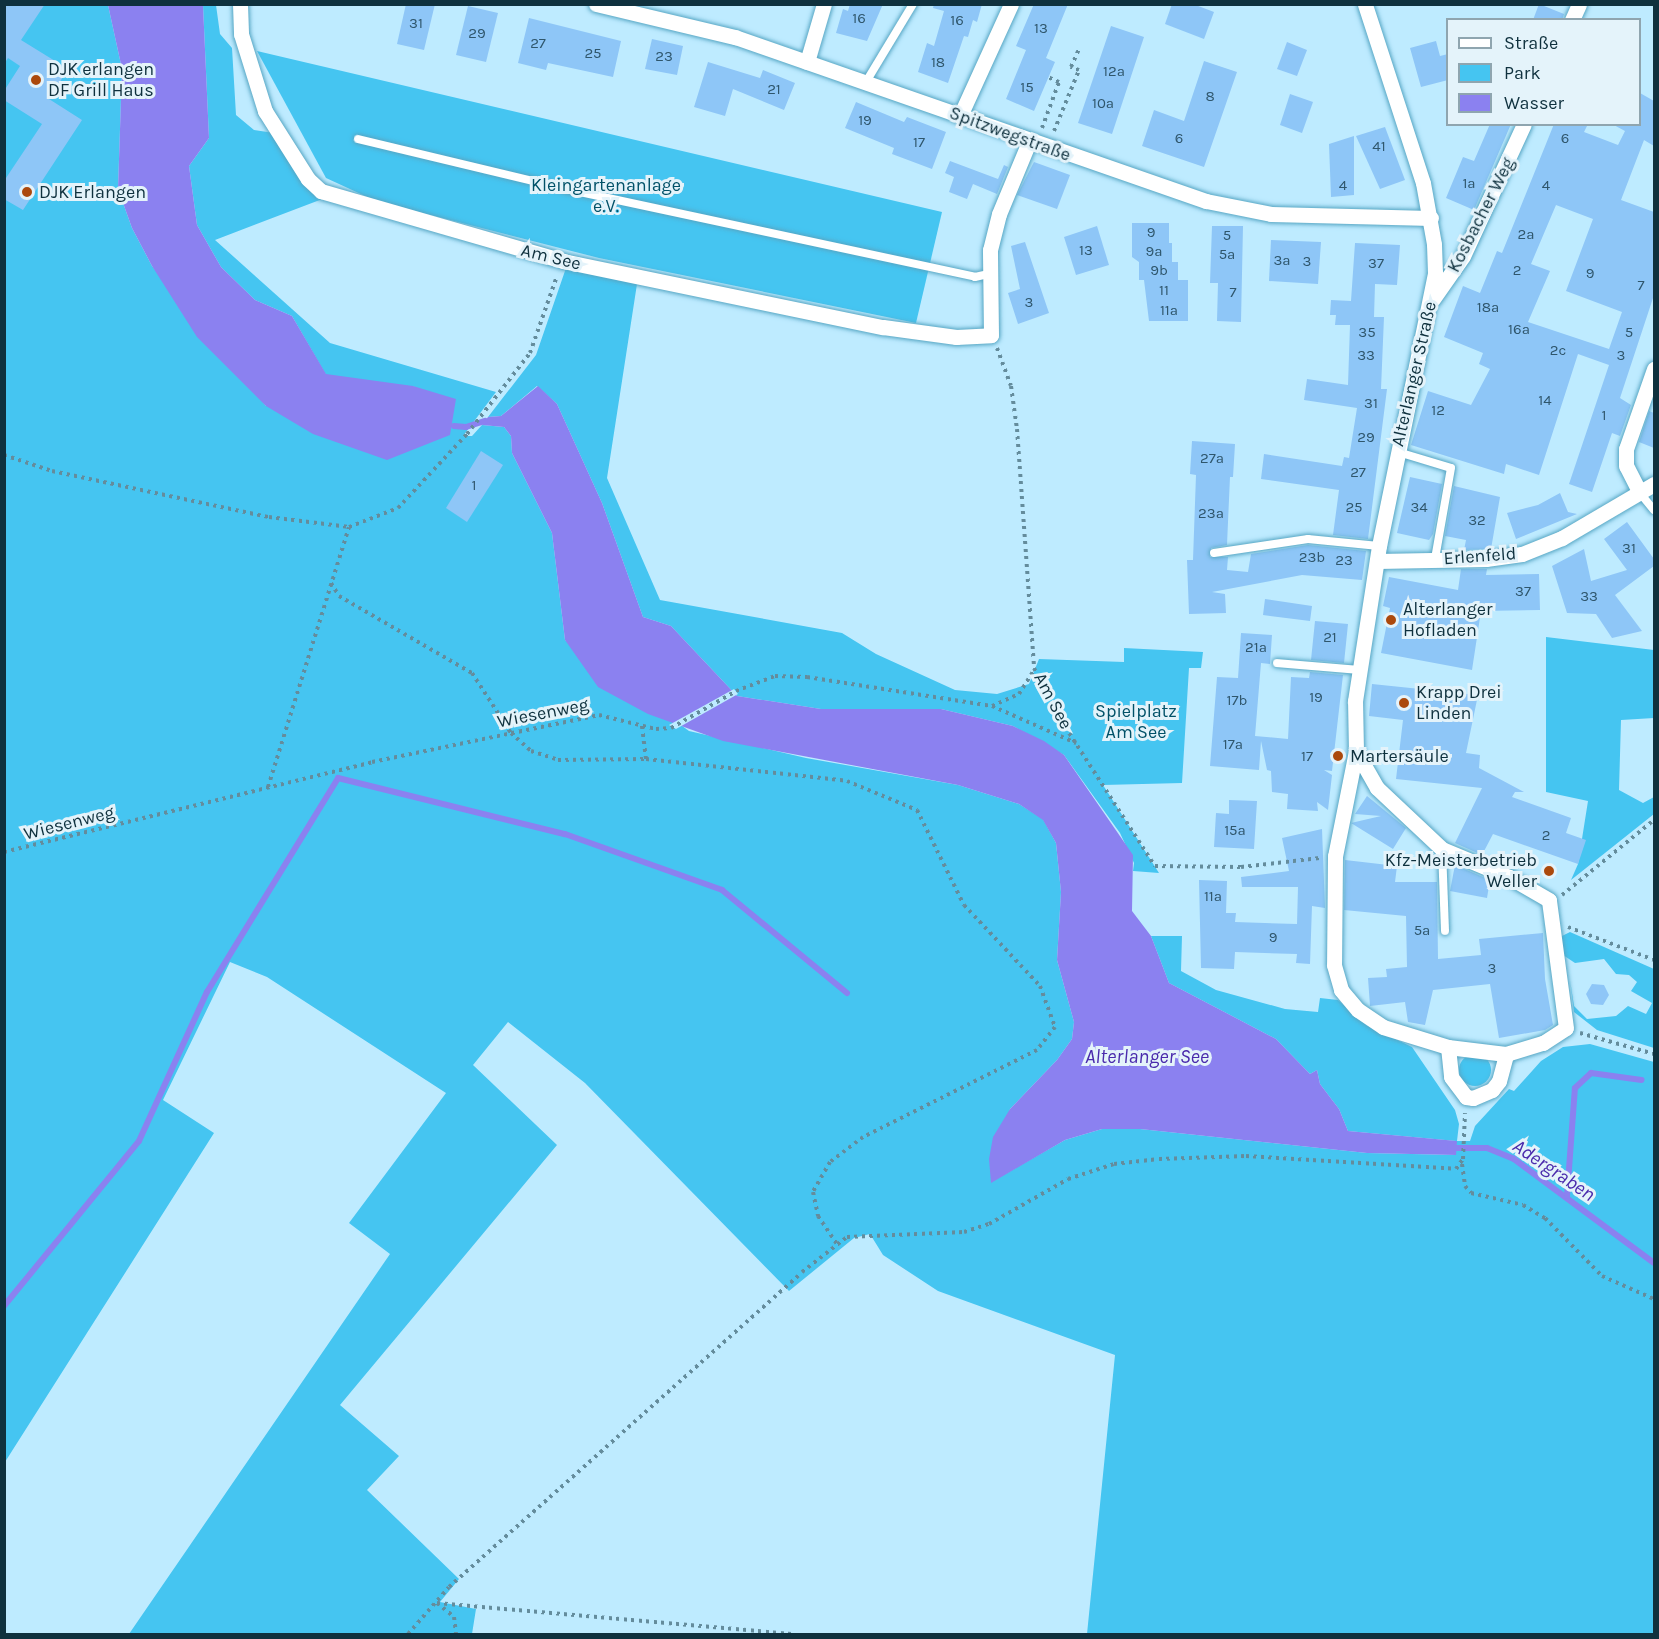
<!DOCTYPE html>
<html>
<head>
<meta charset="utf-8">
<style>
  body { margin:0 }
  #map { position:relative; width:1659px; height:1639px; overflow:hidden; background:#beebff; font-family:Karla,sans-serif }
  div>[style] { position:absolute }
  .green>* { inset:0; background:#45c5f1 }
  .round { border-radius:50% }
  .water>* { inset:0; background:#8b81f0 }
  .pier>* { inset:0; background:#beebff }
  .stream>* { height:6px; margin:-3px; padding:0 3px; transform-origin:3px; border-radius:3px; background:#8b81f0 }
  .building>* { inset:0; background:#8ec6f7 }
  .path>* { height:4px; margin-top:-2px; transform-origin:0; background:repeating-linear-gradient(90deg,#648c9c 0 3px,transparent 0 7.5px) }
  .roads { filter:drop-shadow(0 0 2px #56a6c4) drop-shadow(0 0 2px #56a6c4) }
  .lane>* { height:8px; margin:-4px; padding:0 4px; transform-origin:4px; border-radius:4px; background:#fff }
  .street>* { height:15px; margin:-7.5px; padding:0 7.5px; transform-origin:7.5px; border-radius:7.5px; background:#fff }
  .dots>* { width:16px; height:16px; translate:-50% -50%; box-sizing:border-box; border:3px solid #e4f3fa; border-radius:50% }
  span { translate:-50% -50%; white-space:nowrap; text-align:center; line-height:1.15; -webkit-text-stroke:6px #e4f3fa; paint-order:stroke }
  .number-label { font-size:15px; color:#2f566c }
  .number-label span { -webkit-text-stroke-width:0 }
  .poi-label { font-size:18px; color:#0f313e }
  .left { translate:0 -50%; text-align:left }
  .right { translate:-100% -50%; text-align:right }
  .street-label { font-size:18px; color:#0f313e }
  .park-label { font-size:18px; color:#015168 }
  .water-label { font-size:20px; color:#4a2bac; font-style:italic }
  .frame { position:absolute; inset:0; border:6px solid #0f313e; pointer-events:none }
  .legend { position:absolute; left:1446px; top:18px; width:195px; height:108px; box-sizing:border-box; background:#e4f3fa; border:2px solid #8fa5af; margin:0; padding:8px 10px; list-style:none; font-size:18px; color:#0f313e }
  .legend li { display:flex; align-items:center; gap:12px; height:30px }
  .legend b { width:30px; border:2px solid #8fa5af }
</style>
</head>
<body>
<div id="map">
  <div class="green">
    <i style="clip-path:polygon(5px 5px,108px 5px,122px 69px,118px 189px,132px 228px,152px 266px,266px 406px,415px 387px,326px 375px,292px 316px,255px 300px,221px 267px,197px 225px,189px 166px,209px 138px,203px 5px,216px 5px,220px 34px,232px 48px,236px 115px,254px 130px,274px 133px,325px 198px,215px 240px,330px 343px,496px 392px,463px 436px,472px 436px,482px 425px,504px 427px,511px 436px,512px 453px,552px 533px,565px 640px,689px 731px,806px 758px,958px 785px,1019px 804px,1043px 819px,1056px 843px,1061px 892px,1057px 960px,1074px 1022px,1072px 1039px,1057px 1060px,1010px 1109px,991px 1182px,1065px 1140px,1102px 1129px,1140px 1129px,1367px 1153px,1456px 1155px,1456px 1141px,1348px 1131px,1339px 1109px,1320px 1084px,1317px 1070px,1310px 1074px,1276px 1039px,1169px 983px,1151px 936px,1182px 936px,1181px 971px,1216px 990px,1285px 1009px,1318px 1012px,1320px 998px,1338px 1000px,1366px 1025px,1412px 1047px,1455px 1110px,1459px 1124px,1457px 1141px,1470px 1141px,1475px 1126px,1509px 1089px,1514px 1091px,1541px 1061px,1563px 1047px,1590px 1044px,1654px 1062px,1654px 1634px,1087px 1634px,1115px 1355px,938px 1291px,883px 1255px,870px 1234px,854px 1238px,789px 1291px,585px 1083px,508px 1022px,473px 1065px,557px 1145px,340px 1405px,399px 1456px,367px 1490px,459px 1579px,440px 1602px,476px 1609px,472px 1634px,129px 1634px,390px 1254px,349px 1223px,446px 1093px,267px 977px,230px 962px,163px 1100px,214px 1133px,5px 1462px)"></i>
    <i style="clip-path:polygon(257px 51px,942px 212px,916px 323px,599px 258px,376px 201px,326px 178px)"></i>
    <i style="clip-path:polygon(566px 268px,637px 284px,607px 478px,660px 600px,842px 633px,876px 654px,955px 690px,997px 694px,1029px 684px,1039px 659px,1124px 662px,1124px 648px,1203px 652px,1201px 668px,1189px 668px,1182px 783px,1103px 785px,1159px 873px,1133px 871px,1134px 863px,1120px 833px,1064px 755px,1013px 726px,941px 709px,821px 709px,737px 696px,671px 626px,643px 617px,602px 503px,557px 404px,537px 386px,501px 416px,488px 417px,536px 355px)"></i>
    <i style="clip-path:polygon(1546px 637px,1654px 650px,1654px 718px,1621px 720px,1619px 790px,1643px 803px,1654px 797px,1654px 814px,1571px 880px,1578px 864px,1588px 801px,1546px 792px)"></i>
    <i style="clip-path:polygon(1570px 932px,1654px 969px,1654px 1048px,1597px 1030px,1574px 1012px,1570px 980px,1574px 1006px,1587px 1019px,1616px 1016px,1628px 1006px,1646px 1014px,1652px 1003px,1631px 991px,1637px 982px,1629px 975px,1616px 974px,1604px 959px,1575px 963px,1563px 955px,1560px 937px)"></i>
    <i class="round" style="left:1459px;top:1054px;width:32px;height:32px"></i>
  </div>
  <div class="water">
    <i style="clip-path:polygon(108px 5px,203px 5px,209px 138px,189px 166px,197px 225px,221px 267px,255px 300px,292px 316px,326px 374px,413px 386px,456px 399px,450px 435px,387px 460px,313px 434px,266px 406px,197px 337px,152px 266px,132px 228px,118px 189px,122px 69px)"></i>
    <i style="clip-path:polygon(538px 386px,557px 404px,602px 503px,643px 617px,671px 626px,737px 696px,821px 709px,941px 709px,1013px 726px,1044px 741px,1064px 755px,1133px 855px,1132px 911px,1151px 936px,1169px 983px,1276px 1039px,1310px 1074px,1317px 1070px,1320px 1084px,1339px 1109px,1348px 1131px,1457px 1141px,1456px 1155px,1367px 1153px,1140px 1129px,1102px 1129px,1065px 1140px,991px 1183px,989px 1159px,993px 1137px,1010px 1109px,1057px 1060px,1072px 1039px,1074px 1022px,1057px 960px,1061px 892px,1056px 843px,1043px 820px,1019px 804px,958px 785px,723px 741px,648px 714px,598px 687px,565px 640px,552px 533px,512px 453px,511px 436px,504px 427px,482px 425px,488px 417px,501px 416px)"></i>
  </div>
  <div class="pier">
    <i style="clip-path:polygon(734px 689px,738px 694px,676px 729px,669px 725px)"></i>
  </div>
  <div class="stream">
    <i style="left:454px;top:426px;width:12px;rotate:5deg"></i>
    <i style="left:466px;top:427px;width:20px;rotate:-18deg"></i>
    <i style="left:1450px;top:1148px;width:37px"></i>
    <i style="left:1487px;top:1148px;width:29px;rotate:22deg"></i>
    <i style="left:1514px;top:1159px;width:174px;rotate:36.6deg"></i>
    <i style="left:1567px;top:1196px;width:108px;rotate:-85.8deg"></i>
    <i style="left:1575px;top:1088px;width:22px;rotate:-43deg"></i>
    <i style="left:1591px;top:1073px;width:51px;rotate:7.8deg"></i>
    <i style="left:4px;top:1306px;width:213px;rotate:-50.7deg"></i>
    <i style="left:139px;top:1141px;width:164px;rotate:-65.5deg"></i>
    <i style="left:207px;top:992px;width:251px;rotate:-58.5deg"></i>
    <i style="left:338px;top:778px;width:234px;rotate:13.9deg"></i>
    <i style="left:565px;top:834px;width:167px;rotate:19.6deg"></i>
    <i style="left:722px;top:890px;width:162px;rotate:39.5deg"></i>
  </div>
  <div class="building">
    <i style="clip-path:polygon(4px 4px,45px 4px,21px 40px,68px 69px,49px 99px,82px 120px,23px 210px,4px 199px,4px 181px,42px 124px,4px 100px,4px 91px,20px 66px,8px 58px,4px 64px)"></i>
    <i style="clip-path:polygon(406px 4px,435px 4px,424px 50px,397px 44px)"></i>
    <i style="clip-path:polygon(850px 4px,883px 4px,867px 41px,836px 33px,843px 9px,848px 11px)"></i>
    <i style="clip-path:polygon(934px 4px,982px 4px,977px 22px,973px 20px,968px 37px,964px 36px,948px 83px,918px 72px,927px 43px,934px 46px,944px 11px,933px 8px)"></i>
    <i style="clip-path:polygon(1034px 4px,1068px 4px,1046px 58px,1055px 62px,1034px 111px,1006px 99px,1026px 50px,1016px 46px)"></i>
    <i style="clip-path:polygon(1172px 4px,1193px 4px,1214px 12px,1204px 39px,1165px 24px)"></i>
    <i style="clip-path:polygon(1539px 4px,1564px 14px,1562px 20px,1533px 20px)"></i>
    <i style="clip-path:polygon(468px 6px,498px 13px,486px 62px,456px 55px)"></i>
    <i style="clip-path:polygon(529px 18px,621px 41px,613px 77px,548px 63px,546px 70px,518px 63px)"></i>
    <i style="clip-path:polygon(1111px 26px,1144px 37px,1112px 134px,1078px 123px)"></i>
    <i style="clip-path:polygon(652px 39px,683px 46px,677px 75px,645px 69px)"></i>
    <i style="clip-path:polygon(1436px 41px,1440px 56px,1448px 54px,1448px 80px,1421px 87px,1410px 48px)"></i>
    <i style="clip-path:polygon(1287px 42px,1307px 50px,1297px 76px,1277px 69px)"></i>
    <i style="clip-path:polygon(1204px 61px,1237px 72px,1204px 167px,1142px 146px,1154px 110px,1184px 121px)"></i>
    <i style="clip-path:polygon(708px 62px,760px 78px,763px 70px,795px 83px,784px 110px,733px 89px,725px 116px,694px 107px)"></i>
    <i style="clip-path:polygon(evenodd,1640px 93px,1654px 101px,1654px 146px,1644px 140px,1621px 200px,1654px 212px,1654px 295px,1620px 398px,1631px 405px,1620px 436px,1612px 433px,1592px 492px,1569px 484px,1609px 365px,1578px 354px,1539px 475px,1506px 464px,1504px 474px,1411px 445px,1428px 391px,1471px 405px,1490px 369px,1479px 364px,1483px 353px,1444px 337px,1463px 286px,1480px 293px,1497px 251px,1502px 253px,1554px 124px,1588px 124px,1584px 132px,1618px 145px,1625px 131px,1612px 124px,1640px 124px,1640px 93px,1556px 205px,1593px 219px,1566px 291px,1622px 312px,1609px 349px,1528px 322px,1550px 271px,1531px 264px,1556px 205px)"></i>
    <i style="clip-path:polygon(1290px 94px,1313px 102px,1302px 133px,1280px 125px)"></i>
    <i style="clip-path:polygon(856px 102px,904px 122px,907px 117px,946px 132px,932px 169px,892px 154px,894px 148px,845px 128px)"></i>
    <i style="clip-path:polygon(1490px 124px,1511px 124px,1474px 210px,1446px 198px,1463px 157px,1474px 161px)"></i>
    <i style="clip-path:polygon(1385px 127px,1405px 180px,1380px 189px,1356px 136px)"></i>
    <i style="clip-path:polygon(1354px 136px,1354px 195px,1331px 197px,1329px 144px)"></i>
    <i style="clip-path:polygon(950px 161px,998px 179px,1004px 165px,1008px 167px,997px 194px,973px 184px,967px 199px,949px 192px,954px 177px,945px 173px)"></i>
    <i style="clip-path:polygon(1034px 162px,1070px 175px,1057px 209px,1017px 195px)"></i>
    <i style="clip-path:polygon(1132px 223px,1169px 223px,1169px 243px,1172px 243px,1172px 262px,1178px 262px,1178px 280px,1188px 280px,1188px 321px,1149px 321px,1144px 280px,1139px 280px,1139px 262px,1132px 257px)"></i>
    <i style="clip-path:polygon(1097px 226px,1109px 265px,1076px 275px,1064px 237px)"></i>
    <i style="clip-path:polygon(1212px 226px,1243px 226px,1241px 322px,1217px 321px,1218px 283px,1210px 283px)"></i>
    <i style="clip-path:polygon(1271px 240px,1321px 242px,1318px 284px,1269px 281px)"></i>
    <i style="clip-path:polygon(1025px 242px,1049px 313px,1018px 324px,1008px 293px,1020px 289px,1011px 246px)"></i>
    <i style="clip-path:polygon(1355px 243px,1400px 245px,1397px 285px,1375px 284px,1374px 317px,1384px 317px,1381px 389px,1387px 389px,1368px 539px,1333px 535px,1339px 490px,1261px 479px,1264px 454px,1342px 466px,1344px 457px,1349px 458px,1357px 408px,1304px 400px,1307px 379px,1348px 385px,1350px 325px,1335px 325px,1336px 315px,1330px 315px,1331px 300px,1351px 301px)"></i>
    <i style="clip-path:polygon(1649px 411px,1654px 413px,1654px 448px,1639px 442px)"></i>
    <i style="clip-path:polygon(1192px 441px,1235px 444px,1233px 477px,1230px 477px,1227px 545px,1211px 548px,1210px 557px,1228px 557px,1227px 570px,1248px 572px,1251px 554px,1308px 545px,1366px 551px,1362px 580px,1302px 575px,1212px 592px,1225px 594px,1226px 613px,1189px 614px,1187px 560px,1193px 560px,1196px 475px,1190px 474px)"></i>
    <i style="clip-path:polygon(481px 451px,503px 465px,467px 522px,446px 508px)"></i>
    <i style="clip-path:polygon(1410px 477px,1442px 484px,1433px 534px,1429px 540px,1397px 533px)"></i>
    <i style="clip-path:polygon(1454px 486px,1500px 497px,1491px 549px,1464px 550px,1466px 540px,1445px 536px)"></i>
    <i style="clip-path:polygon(1560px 493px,1568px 512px,1577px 514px,1516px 539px,1507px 513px,1538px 505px)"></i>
    <i style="clip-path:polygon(1627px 522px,1654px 559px,1654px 566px,1615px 595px,1642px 631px,1612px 638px,1596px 614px,1567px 613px,1552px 566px,1584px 549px,1591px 581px,1627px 570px,1604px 539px)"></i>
    <i style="clip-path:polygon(1461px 569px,1487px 569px,1486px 575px,1539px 574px,1540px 610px,1481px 611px,1472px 670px,1381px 653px,1390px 608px,1383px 606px,1389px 577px,1458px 590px)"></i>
    <i style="clip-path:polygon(1265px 599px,1312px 606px,1310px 621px,1263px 615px)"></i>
    <i style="clip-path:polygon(1315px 621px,1348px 624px,1344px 663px,1311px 660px)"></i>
    <i style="clip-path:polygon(1241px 633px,1272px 635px,1270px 664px,1261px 663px,1255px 736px,1288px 739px,1291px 677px,1309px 678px,1310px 672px,1343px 675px,1332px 771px,1324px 770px,1332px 775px,1328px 810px,1317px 802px,1318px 811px,1287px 809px,1288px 794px,1272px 792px,1271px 771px,1267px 770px,1261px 741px,1259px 770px,1210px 766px,1217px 677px,1238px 678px)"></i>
    <i style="clip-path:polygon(1372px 684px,1478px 695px,1466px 753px,1480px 755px,1479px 768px,1524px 792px,1515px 792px,1512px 797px,1571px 818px,1566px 833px,1586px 840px,1578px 864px,1493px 834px,1482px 855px,1455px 843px,1482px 788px,1396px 779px,1403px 720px,1369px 716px)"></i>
    <i style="clip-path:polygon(1367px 796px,1406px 828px,1393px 849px,1351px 823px,1381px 816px,1355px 814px)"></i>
    <i style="clip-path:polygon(1229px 800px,1257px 801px,1254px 849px,1214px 847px,1216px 813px,1229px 814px)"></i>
    <i style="clip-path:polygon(1322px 829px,1325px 908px,1312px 906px,1310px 964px,1296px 963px,1297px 954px,1235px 952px,1234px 969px,1201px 968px,1199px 880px,1227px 881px,1226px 913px,1236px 913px,1235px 922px,1297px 924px,1298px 887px,1242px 887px,1241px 877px,1289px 871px,1282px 838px)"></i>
    <i style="clip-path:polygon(1345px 860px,1397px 866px,1395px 882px,1437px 882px,1438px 959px,1481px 955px,1479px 939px,1543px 933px,1545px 979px,1553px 1025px,1545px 1030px,1499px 1038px,1490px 984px,1433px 990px,1425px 1025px,1408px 1022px,1405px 1002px,1370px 1006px,1368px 978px,1387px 977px,1386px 969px,1407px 967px,1406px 916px,1344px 910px)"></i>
    <i style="clip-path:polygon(1455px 865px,1490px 880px,1487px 898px,1450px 891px)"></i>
    <i style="clip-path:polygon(1592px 984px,1604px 985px,1609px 995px,1603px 1005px,1591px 1004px,1586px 994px)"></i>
  </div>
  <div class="path">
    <i style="left:1042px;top:128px;width:49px;rotate:-69.7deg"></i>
    <i style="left:1059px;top:82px;width:12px;rotate:-156deg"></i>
    <i style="left:1054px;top:131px;width:66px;rotate:-67.7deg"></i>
    <i style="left:1079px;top:70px;width:9px;rotate:-159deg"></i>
    <i style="left:1071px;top:67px;width:20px;rotate:-66deg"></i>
    <i style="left:997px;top:348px;width:40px;rotate:69.8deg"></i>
    <i style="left:1011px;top:386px;width:43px;rotate:82.1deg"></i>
    <i style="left:1017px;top:429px;width:240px;rotate:85.9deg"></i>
    <i style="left:1034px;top:668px;width:44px;rotate:64.6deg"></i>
    <i style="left:1053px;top:708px;width:188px;rotate:57.2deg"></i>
    <i style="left:1155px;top:866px;width:86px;rotate:0.7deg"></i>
    <i style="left:1241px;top:867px;width:79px;rotate:-6.6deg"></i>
    <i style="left:4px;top:455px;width:51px;rotate:18.4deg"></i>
    <i style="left:52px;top:471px;width:222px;rotate:12deg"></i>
    <i style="left:269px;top:517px;width:81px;rotate:7.1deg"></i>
    <i style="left:349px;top:527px;width:53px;rotate:-21.2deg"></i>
    <i style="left:398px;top:508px;width:101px;rotate:-47deg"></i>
    <i style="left:467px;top:434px;width:103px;rotate:-52.1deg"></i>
    <i style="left:530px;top:353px;width:82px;rotate:-70.7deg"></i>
    <i style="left:331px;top:583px;width:15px;rotate:58deg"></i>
    <i style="left:339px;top:596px;width:154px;rotate:30.1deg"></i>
    <i style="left:472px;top:673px;width:72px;rotate:57deg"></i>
    <i style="left:511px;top:733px;width:27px;rotate:42deg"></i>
    <i style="left:531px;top:751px;width:28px;rotate:18deg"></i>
    <i style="left:558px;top:760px;width:88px;rotate:-0.7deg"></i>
    <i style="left:646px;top:759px;width:35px;rotate:-97deg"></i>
    <i style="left:992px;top:706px;width:30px;rotate:-24deg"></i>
    <i style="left:1019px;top:694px;width:28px;rotate:-58deg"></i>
    <i style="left:646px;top:759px;width:202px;rotate:6.2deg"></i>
    <i style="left:847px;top:781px;width:76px;rotate:22.5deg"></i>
    <i style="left:917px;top:810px;width:106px;rotate:63.7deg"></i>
    <i style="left:964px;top:905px;width:111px;rotate:46.8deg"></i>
    <i style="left:1040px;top:986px;width:44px;rotate:69.9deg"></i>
    <i style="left:1055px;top:1027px;width:29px;rotate:128deg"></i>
    <i style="left:1037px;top:1050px;width:195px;rotate:153.4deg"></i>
    <i style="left:863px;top:1137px;width:41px;rotate:142.9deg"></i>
    <i style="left:830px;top:1162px;width:34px;rotate:120deg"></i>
    <i style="left:813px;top:1192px;width:25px;rotate:78deg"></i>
    <i style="left:818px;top:1216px;width:34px;rotate:56deg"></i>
    <i style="left:268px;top:787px;width:272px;rotate:-72.7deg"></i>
    <i style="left:4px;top:852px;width:379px;rotate:-13.7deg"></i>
    <i style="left:372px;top:762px;width:232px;rotate:-11.7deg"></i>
    <i style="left:599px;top:715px;width:59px;rotate:13.8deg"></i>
    <i style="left:656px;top:729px;width:15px;rotate:-4deg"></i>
    <i style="left:671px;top:728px;width:75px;rotate:-29.6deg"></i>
    <i style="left:736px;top:691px;width:42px;rotate:-21deg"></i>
    <i style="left:775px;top:676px;width:32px;rotate:2deg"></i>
    <i style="left:807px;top:677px;width:187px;rotate:8.9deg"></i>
    <i style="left:992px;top:706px;width:92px;rotate:23.8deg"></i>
    <i style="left:1562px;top:895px;width:119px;rotate:-39.2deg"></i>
    <i style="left:1568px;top:927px;width:92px;rotate:21deg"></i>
    <i style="left:1580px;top:1033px;width:77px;rotate:15.8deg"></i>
    <i style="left:1462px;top:1164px;width:22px;rotate:82deg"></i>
    <i style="left:1465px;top:1186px;width:9px;rotate:49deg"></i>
    <i style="left:1471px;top:1193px;width:53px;rotate:13deg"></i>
    <i style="left:1523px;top:1205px;width:26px;rotate:31deg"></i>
    <i style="left:1545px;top:1218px;width:81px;rotate:45.5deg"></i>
    <i style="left:1602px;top:1276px;width:57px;rotate:23.9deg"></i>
    <i style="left:437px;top:1603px;width:356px;rotate:5deg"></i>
    <i style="left:437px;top:1603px;width:22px;rotate:39deg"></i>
    <i style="left:454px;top:1617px;width:17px;rotate:83deg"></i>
    <i style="left:408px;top:1634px;width:62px;rotate:-48.9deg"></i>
    <i style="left:449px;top:1587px;width:473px;rotate:-41.7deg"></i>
    <i style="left:802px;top:1272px;width:57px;rotate:-37.9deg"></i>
    <i style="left:847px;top:1237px;width:117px;rotate:-2.4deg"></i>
    <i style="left:964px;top:1232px;width:26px;rotate:-18deg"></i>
    <i style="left:989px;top:1224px;width:91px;rotate:-29.7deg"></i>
    <i style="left:1068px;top:1179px;width:48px;rotate:-18.1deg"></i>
    <i style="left:1114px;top:1164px;width:45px;rotate:-6.3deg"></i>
    <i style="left:1159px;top:1159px;width:87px;rotate:-2deg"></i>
    <i style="left:1246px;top:1156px;width:210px;rotate:3.5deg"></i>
    <i style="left:1456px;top:1169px;width:12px;rotate:-55deg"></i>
    <i style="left:1463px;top:1159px;width:46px;rotate:-87.5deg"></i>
  </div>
  <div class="roads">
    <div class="lane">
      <i style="left:866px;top:82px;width:91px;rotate:-58.9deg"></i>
      <i style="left:358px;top:139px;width:214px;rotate:13.5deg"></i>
      <i style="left:566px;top:189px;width:418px;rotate:12.1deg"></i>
      <i style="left:975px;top:277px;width:13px;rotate:-13deg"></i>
      <i style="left:1398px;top:452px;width:55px;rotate:16.8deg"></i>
      <i style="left:1451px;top:468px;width:92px;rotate:100deg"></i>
      <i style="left:1640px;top:493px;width:22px;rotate:51deg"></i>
      <i style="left:1214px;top:553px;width:95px;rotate:-8.5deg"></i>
      <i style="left:1308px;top:539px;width:71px;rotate:5.6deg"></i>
      <i style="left:1277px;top:663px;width:82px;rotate:4.9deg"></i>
      <i style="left:1442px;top:849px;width:82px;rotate:87.9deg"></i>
    </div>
    <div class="street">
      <i style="left:240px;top:4px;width:30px;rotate:88deg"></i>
      <i style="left:241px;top:34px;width:81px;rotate:72.7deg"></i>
      <i style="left:265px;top:111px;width:80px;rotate:57.7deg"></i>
      <i style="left:308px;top:179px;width:18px;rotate:43deg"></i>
      <i style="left:321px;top:191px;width:252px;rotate:16.1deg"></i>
      <i style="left:563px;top:261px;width:327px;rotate:11.7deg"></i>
      <i style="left:883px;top:327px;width:74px;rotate:7.8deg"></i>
      <i style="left:956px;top:337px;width:35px;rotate:-3deg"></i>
      <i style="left:991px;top:335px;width:85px;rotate:-90.7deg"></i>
      <i style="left:990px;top:250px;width:37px;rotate:-76deg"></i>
      <i style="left:999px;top:214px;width:78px;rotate:-67.4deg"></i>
      <i style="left:596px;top:4px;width:143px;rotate:13.4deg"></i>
      <i style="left:735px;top:37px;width:499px;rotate:19.2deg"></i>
      <i style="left:1206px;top:201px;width:66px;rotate:11.3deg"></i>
      <i style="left:1271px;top:214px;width:160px;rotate:1.4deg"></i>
      <i style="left:1572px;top:20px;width:17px;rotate:-66deg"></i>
      <i style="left:807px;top:62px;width:60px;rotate:-73.7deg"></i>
      <i style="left:960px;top:116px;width:123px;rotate:-65.5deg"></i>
      <i style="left:1433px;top:299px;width:52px;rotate:-55.1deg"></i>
      <i style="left:1463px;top:256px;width:145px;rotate:-65.2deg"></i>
      <i style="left:1640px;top:493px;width:30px;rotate:-117deg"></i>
      <i style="left:1626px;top:466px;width:17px;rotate:-90deg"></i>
      <i style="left:1626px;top:449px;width:85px;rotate:-70.7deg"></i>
      <i style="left:1377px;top:561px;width:109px;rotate:-1.1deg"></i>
      <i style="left:1486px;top:559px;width:36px;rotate:-8deg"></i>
      <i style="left:1522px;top:554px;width:43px;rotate:-21.8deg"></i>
      <i style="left:1562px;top:538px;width:107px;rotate:-30.4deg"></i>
      <i style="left:1356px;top:751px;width:107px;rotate:101.3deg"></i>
      <i style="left:1335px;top:856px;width:109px;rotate:90.5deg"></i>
      <i style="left:1334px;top:965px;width:26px;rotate:74deg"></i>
      <i style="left:1341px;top:990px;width:26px;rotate:50deg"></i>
      <i style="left:1358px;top:1010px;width:30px;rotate:34deg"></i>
      <i style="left:1383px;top:1027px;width:68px;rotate:17.1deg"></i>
      <i style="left:1448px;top:1047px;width:58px;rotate:6.9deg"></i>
      <i style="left:1506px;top:1054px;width:39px;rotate:-17deg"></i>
      <i style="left:1543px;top:1043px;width:27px;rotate:-33deg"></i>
      <i style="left:1566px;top:1028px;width:129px;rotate:-97.6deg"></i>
      <i style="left:1549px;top:900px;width:46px;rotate:-150.1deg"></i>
      <i style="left:1509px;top:877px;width:73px;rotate:-157.3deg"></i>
      <i style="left:1442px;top:849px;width:89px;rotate:-136.8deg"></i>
      <i style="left:1377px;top:788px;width:43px;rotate:-119.6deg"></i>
      <i style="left:1356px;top:751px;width:50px;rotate:-91.1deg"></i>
      <i style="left:1355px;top:701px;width:157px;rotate:-81.2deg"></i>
      <i style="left:1379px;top:546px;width:279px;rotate:-78.4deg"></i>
      <i style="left:1435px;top:273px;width:29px;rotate:-92deg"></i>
      <i style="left:1434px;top:244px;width:62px;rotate:-100.2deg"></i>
      <i style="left:1423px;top:183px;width:188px;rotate:-108deg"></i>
      <i style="left:1448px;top:1047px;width:30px;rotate:84deg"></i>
      <i style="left:1451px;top:1077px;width:25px;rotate:53deg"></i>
      <i style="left:1466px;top:1097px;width:7px;rotate:8deg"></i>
      <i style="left:1473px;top:1098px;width:21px;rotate:-23deg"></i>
      <i style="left:1492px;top:1090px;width:11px;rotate:-52deg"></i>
      <i style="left:1499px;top:1081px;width:28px;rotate:-75deg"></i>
    </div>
  </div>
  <div class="dots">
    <i style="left:36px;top:80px;background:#ab490d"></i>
    <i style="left:27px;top:192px;background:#ab490d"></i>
    <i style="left:1391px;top:620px;background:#ab490d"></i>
    <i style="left:1404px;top:703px;background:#ab490d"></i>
    <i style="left:1338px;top:756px;background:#ab490d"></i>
    <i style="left:1549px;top:871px;background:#ab490d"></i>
  </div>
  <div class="number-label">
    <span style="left:859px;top:19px">16</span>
    <span style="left:957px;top:21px">16</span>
    <span style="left:416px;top:24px">31</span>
    <span style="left:1041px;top:29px">13</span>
    <span style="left:477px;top:34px">29</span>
    <span style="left:538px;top:44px">27</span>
    <span style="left:593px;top:54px">25</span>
    <span style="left:664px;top:57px">23</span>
    <span style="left:938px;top:63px">18</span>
    <span style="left:1114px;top:72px">12a</span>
    <span style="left:1027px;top:88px">15</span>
    <span style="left:774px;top:90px">21</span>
    <span style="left:1210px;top:97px">8</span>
    <span style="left:1103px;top:104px">10a</span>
    <span style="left:865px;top:121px">19</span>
    <span style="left:1179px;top:139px">6</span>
    <span style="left:1565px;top:139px">6</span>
    <span style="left:919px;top:143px">17</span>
    <span style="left:1379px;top:147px">41</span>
    <span style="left:1469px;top:184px">1a</span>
    <span style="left:1343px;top:186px">4</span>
    <span style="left:1546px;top:186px">4</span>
    <span style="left:1151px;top:233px">9</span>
    <span style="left:1526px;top:235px">2a</span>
    <span style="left:1227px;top:236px">5</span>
    <span style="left:1086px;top:251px">13</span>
    <span style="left:1154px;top:252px">9a</span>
    <span style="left:1227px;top:255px">5a</span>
    <span style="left:1282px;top:261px">3a</span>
    <span style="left:1307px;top:262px">3</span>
    <span style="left:1376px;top:264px">37</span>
    <span style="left:1159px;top:271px">9b</span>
    <span style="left:1517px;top:271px">2</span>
    <span style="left:1590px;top:274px">9</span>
    <span style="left:1641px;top:286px">7</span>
    <span style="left:1164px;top:291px">11</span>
    <span style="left:1233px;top:293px">7</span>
    <span style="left:1029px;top:303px">3</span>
    <span style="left:1488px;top:308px">18a</span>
    <span style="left:1169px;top:311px">11a</span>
    <span style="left:1519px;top:330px">16a</span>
    <span style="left:1367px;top:333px">35</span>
    <span style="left:1629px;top:333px">5</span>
    <span style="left:1558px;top:351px">2c</span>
    <span style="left:1366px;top:356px">33</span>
    <span style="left:1621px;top:356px">3</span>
    <span style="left:1545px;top:401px">14</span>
    <span style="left:1371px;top:404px">31</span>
    <span style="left:1438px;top:411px">12</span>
    <span style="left:1604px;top:416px">1</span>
    <span style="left:1366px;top:438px">29</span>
    <span style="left:1212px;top:459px">27a</span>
    <span style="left:1358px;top:473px">27</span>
    <span style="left:474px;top:486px">1</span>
    <span style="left:1354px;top:508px">25</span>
    <span style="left:1419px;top:508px">34</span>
    <span style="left:1211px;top:514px">23a</span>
    <span style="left:1477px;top:521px">32</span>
    <span style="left:1629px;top:549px">31</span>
    <span style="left:1312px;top:558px">23b</span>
    <span style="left:1344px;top:561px">23</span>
    <span style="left:1523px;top:592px">37</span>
    <span style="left:1589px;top:597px">33</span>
    <span style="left:1330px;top:638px">21</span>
    <span style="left:1256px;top:648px">21a</span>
    <span style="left:1316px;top:698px">19</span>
    <span style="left:1237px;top:701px">17b</span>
    <span style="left:1233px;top:745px">17a</span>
    <span style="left:1307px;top:757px">17</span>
    <span style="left:1235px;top:831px">15a</span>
    <span style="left:1546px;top:836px">2</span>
    <span style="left:1213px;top:897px">11a</span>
    <span style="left:1422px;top:931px">5a</span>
    <span style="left:1273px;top:938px">9</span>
    <span style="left:1492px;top:969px">3</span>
  </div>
  <div class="poi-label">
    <span class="left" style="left:48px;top:80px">DJK erlangen<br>DF Grill Haus</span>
    <span class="left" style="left:39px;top:192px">DJK Erlangen</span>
    <span class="left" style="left:1403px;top:620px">Alterlanger<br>Hofladen</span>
    <span class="left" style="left:1416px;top:703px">Krapp Drei<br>Linden</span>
    <span class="left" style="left:1350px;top:756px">Martersäule</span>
    <span class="right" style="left:1537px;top:871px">Kfz-Meisterbetrieb<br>Weller</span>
  </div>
  <div class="street-label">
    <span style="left:1010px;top:134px;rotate:20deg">Spitzwegstraße</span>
    <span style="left:1481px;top:215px;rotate:-63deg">Kosbacher Weg</span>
    <span style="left:551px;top:257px;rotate:14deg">Am See</span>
    <span style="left:1414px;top:374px;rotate:-77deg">Alterlanger Straße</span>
    <span style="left:1480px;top:556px;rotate:-4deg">Erlenfeld</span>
    <span style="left:1053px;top:701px;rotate:62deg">Am See</span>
    <span style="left:543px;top:713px;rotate:-11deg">Wiesenweg</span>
    <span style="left:69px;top:823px;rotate:-14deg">Wiesenweg</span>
  </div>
  <div class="park-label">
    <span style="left:606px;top:196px">Kleingartenanlage<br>e.V.</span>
    <span style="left:1136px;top:722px">Spielplatz<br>Am See</span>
  </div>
  <div class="water-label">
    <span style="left:1147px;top:1056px">Alterlanger See</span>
    <span style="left:1554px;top:1170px;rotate:34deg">Adergraben</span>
  </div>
  <div class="frame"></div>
  <ul class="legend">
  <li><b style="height:8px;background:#fff"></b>Straße</li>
  <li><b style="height:16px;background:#45c5f1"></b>Park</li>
  <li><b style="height:16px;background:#8b81f0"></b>Wasser</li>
  </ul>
</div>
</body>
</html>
